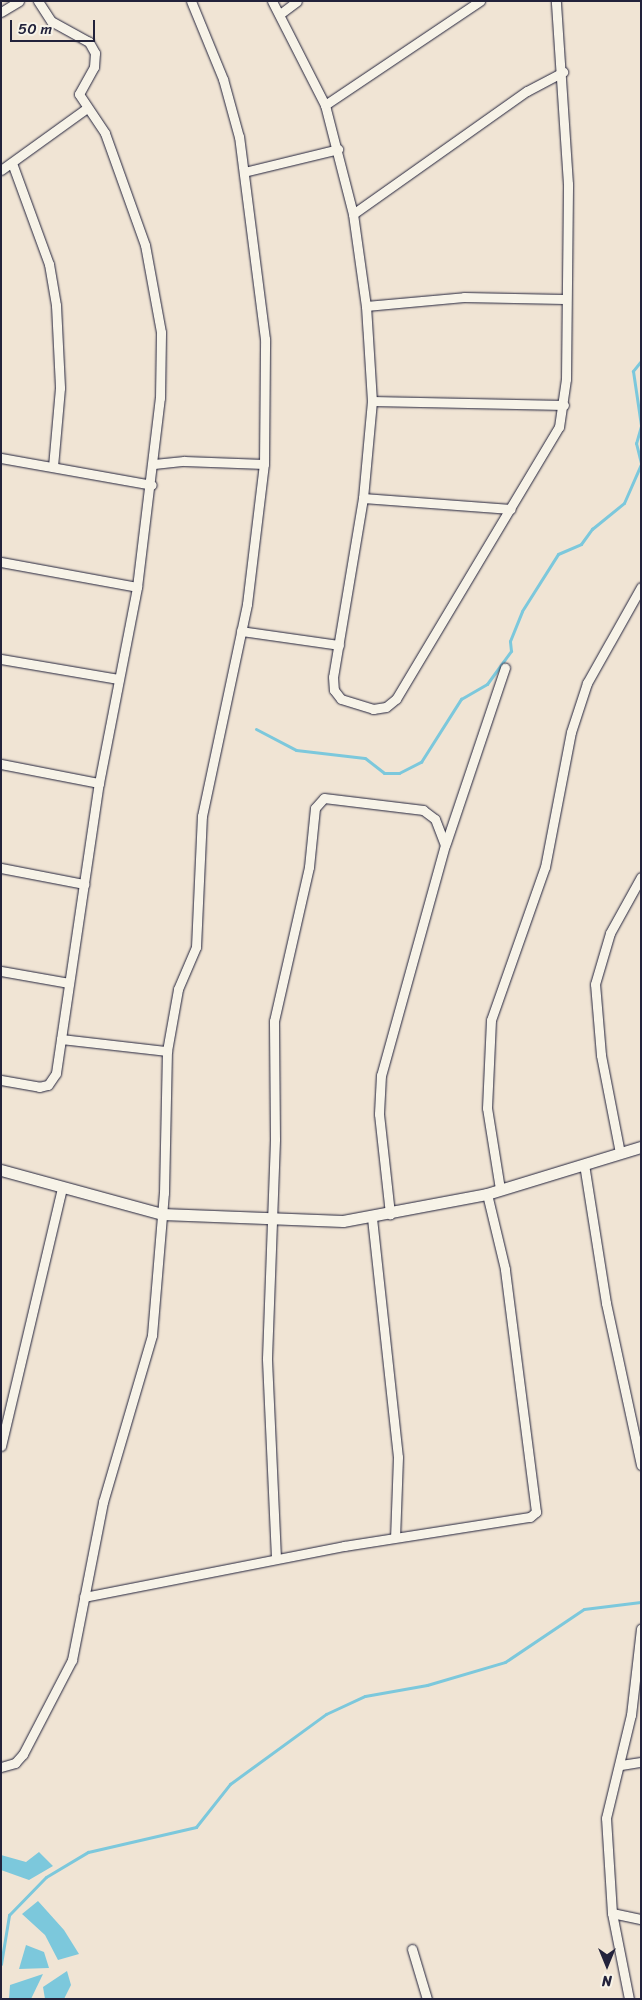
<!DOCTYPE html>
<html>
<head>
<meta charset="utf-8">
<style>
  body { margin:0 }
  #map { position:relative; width:642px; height:2000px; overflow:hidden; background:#f0e4d4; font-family:Sriracha,sans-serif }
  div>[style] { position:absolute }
  .water>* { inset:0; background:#7cc8dc }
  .stream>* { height:3px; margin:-1.5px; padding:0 1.5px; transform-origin:1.5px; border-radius:1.5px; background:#7cc8dc }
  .roads { filter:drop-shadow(0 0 1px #22223b) drop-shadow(0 0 1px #22223b) }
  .minor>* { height:9px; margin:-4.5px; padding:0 4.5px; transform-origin:4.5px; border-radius:4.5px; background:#f7f3e8 }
  .tertiary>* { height:11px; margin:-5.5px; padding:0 5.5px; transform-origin:5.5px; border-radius:5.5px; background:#f7f3e8 }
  span { translate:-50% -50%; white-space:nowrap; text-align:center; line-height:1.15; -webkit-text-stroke:4px #f7f3e8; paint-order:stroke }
  .frame { position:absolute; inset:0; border:2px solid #22223b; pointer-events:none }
  .north { position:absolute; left:582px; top:1940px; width:50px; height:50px; -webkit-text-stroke:4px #f7f3e8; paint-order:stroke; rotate:180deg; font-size:14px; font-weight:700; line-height:20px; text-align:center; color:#22223b }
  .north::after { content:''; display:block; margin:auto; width:18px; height:22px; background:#22223b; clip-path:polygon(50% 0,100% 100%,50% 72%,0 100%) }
  .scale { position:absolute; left:10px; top:20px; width:85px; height:22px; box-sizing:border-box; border:2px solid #22223b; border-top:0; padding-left:6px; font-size:15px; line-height:18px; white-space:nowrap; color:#22223b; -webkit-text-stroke:4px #f7f3e8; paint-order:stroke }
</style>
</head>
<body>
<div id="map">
  <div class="water">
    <i style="clip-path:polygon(39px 1852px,53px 1866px,29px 1880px,1px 1870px,1px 1855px,26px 1862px)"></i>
    <i style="clip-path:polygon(38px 1901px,64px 1930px,79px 1954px,58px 1960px,45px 1935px,22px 1914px)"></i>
    <i style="clip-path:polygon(26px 1945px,44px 1952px,49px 1968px,19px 1969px)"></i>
    <i style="clip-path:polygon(67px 1971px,71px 1985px,64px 1999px,45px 1999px,43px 1987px)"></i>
    <i style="clip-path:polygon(43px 1974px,31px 1999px,9px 1999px,10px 1985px)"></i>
  </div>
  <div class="stream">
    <i style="left:641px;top:361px;width:13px;rotate:129deg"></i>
    <i style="left:633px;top:371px;width:55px;rotate:81.6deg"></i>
    <i style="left:641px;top:426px;width:18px;rotate:106deg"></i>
    <i style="left:636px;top:443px;width:21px;rotate:76deg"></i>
    <i style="left:256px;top:729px;width:45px;rotate:27.7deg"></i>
    <i style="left:296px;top:750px;width:69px;rotate:6.6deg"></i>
    <i style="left:365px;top:758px;width:24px;rotate:38deg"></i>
    <i style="left:384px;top:773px;width:15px"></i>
    <i style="left:399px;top:773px;width:25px;rotate:-27deg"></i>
    <i style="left:421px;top:762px;width:75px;rotate:-57.6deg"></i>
    <i style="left:461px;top:699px;width:30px;rotate:-30deg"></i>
    <i style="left:487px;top:684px;width:41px;rotate:-54deg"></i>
    <i style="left:511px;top:651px;width:10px;rotate:-96deg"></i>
    <i style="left:510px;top:641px;width:32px;rotate:-68deg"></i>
    <i style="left:522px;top:611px;width:67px;rotate:-57.7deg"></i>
    <i style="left:558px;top:554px;width:25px;rotate:-23deg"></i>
    <i style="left:581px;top:544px;width:19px;rotate:-54deg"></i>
    <i style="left:592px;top:529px;width:41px;rotate:-39.1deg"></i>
    <i style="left:624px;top:503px;width:43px;rotate:-66.4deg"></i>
    <i style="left:1px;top:1964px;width:50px;rotate:-80.7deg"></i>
    <i style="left:9px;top:1915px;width:53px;rotate:-45.8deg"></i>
    <i style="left:46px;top:1877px;width:49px;rotate:-30.8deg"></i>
    <i style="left:88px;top:1852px;width:111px;rotate:-13deg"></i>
    <i style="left:196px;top:1827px;width:55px;rotate:-51.7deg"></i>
    <i style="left:230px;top:1784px;width:119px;rotate:-36.1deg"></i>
    <i style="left:326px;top:1714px;width:43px;rotate:-24.8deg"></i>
    <i style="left:365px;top:1696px;width:63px;rotate:-10.1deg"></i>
    <i style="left:427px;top:1685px;width:81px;rotate:-16.4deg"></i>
    <i style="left:505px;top:1662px;width:95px;rotate:-33.9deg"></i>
    <i style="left:584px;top:1609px;width:57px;rotate:-7deg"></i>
  </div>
  <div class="roads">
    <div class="minor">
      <i style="left:272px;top:1px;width:117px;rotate:63deg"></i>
      <i style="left:325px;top:105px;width:113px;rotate:75.6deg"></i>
      <i style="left:353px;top:214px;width:93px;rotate:82deg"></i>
      <i style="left:366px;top:306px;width:95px;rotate:86.4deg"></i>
      <i style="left:372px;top:401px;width:97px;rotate:95.3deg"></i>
      <i style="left:363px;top:498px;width:181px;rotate:99.5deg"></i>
      <i style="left:333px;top:677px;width:13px;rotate:86deg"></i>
      <i style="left:334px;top:690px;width:11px;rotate:52deg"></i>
      <i style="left:341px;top:699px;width:34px;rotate:17deg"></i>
      <i style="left:373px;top:709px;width:13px;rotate:-9deg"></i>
      <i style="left:386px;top:707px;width:13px;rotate:-39deg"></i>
      <i style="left:396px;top:699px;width:317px;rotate:-59.1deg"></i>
      <i style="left:559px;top:427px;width:49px;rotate:-81.7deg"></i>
      <i style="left:566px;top:379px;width:195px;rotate:-89.4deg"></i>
      <i style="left:568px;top:184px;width:183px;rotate:-93.8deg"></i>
      <i style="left:1px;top:12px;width:21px;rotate:-31deg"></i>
      <i style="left:280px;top:14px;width:21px;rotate:-37deg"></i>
      <i style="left:325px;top:105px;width:187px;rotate:-33.9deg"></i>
      <i style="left:12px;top:163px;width:108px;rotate:69.9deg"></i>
      <i style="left:49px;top:264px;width:42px;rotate:80.3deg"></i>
      <i style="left:56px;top:305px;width:83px;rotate:87.2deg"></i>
      <i style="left:60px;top:388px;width:78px;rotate:95.1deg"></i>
      <i style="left:1px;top:170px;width:106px;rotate:-35.8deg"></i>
      <i style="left:244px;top:172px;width:97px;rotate:-13.7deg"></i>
      <i style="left:353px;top:214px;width:213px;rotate:-35.3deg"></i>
      <i style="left:527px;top:91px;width:41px;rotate:-27.8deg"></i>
      <i style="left:366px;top:306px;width:98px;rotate:-5.2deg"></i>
      <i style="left:464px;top:297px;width:100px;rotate:1.1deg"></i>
      <i style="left:372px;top:401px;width:192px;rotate:1.2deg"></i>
      <i style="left:1px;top:458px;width:153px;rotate:10.1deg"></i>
      <i style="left:154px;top:464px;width:30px;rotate:-6deg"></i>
      <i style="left:184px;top:461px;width:80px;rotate:2.1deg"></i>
      <i style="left:363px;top:498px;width:148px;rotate:4.3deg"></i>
      <i style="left:1px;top:562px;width:138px;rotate:10.4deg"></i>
      <i style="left:241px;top:631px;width:99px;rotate:8.1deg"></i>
      <i style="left:1px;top:659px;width:119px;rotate:9.7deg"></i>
      <i style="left:1px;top:764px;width:100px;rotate:11deg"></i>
      <i style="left:446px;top:843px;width:185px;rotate:-71.4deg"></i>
      <i style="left:1px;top:868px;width:85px;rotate:10.9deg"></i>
      <i style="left:1px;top:971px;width:69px;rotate:10deg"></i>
      <i style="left:61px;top:1039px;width:107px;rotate:6.5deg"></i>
      <i style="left:1px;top:1080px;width:39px;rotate:10deg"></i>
      <i style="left:39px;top:1087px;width:9px;rotate:-13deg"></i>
      <i style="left:48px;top:1085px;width:14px;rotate:-56deg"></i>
      <i style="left:56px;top:1073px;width:293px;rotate:-81.6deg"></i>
      <i style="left:99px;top:783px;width:200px;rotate:-79deg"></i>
      <i style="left:137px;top:587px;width:190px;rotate:-83.1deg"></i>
      <i style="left:160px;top:398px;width:66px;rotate:-89.1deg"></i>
      <i style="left:161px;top:332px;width:88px;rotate:-100.4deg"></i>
      <i style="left:145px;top:245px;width:119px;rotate:-109.7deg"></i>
      <i style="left:105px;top:133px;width:47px;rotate:-123.7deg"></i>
      <i style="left:79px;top:94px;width:31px;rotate:-61deg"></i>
      <i style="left:94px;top:67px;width:14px;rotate:-86deg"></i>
      <i style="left:95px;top:53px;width:13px;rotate:-119deg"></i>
      <i style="left:89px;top:42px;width:43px;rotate:-151.1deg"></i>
      <i style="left:51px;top:21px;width:24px;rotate:-123deg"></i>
      <i style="left:620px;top:1153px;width:100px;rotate:-101deg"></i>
      <i style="left:601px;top:1055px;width:71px;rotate:-94.8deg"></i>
      <i style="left:595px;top:984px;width:53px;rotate:-73.6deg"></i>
      <i style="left:610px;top:933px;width:64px;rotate:-61deg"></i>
      <i style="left:584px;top:1164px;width:141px;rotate:81deg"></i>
      <i style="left:606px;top:1303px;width:166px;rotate:77.8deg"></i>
      <i style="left:500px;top:1189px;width:82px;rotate:-99.1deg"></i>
      <i style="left:487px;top:1108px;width:88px;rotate:-87.4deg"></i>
      <i style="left:491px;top:1020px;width:162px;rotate:-70.6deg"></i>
      <i style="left:545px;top:867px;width:137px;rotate:-79.1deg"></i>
      <i style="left:571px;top:732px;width:52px;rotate:-71.9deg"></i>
      <i style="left:587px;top:683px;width:110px;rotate:-60.6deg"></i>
      <i style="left:372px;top:1218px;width:240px;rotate:83.8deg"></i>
      <i style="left:398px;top:1457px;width:80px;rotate:92.1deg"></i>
      <i style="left:1px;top:1446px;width:266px;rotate:-76.7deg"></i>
      <i style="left:276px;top:1558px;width:200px;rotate:-92.6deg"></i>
      <i style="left:267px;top:1358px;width:219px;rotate:-87.9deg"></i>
      <i style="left:275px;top:1139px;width:118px;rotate:-90.5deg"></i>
      <i style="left:274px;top:1021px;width:158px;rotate:-77.2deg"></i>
      <i style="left:309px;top:867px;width:59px;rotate:-84.2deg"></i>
      <i style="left:315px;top:808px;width:13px;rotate:-48deg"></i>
      <i style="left:324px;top:798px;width:100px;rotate:6.9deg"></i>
      <i style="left:423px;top:810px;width:15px;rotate:37deg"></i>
      <i style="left:435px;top:819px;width:28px;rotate:69deg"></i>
      <i style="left:445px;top:845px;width:239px;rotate:105.5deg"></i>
      <i style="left:381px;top:1075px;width:39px;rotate:93deg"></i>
      <i style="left:379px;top:1114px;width:101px;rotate:83.7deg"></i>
      <i style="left:84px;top:1597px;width:265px;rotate:-11.1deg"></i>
      <i style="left:344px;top:1546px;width:188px;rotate:-8.9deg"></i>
      <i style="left:530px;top:1517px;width:8px;rotate:-40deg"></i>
      <i style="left:536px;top:1512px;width:245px;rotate:-97.3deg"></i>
      <i style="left:505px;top:1269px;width:77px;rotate:-103.5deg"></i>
      <i style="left:621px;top:1765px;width:20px;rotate:-9deg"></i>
      <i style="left:1px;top:1767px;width:15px;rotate:-16deg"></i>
      <i style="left:15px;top:1763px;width:12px;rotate:-48deg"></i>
      <i style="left:23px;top:1754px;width:106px;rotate:-62.5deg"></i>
      <i style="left:72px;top:1660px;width:161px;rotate:-78.9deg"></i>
      <i style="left:103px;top:1502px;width:174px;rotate:-73.6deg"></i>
      <i style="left:152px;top:1335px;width:143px;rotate:-85.2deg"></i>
      <i style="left:164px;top:1193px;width:142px;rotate:-88.8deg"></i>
      <i style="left:167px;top:1051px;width:63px;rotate:-79.9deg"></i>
      <i style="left:178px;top:989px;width:46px;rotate:-66.8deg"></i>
      <i style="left:196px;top:947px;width:131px;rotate:-87.4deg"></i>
      <i style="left:202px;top:816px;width:217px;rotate:-78deg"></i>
      <i style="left:247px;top:604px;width:141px;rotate:-83.1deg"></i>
      <i style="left:264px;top:464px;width:125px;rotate:-89.5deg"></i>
      <i style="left:265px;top:339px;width:204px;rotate:-97.3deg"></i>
      <i style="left:239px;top:137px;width:60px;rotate:-105.4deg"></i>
      <i style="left:223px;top:79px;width:84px;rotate:-112.3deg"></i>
      <i style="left:612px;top:1913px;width:30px;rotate:12deg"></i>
      <i style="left:412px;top:1949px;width:52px;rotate:73.3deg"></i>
      <i style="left:629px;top:1999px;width:88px;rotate:-101.2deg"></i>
      <i style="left:612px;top:1913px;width:95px;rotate:-93.6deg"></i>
      <i style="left:606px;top:1818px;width:106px;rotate:-76.4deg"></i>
      <i style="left:631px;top:1715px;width:87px;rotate:-83.4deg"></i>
    </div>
    <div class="tertiary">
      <i style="left:1px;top:1170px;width:167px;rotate:15.3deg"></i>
      <i style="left:162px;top:1214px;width:181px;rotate:2.2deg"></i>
      <i style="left:343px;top:1221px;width:147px;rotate:-10.6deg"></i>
      <i style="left:487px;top:1194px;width:161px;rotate:-17deg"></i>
    </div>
  </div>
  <div class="frame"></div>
  <div class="north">N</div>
  <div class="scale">50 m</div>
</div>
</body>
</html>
